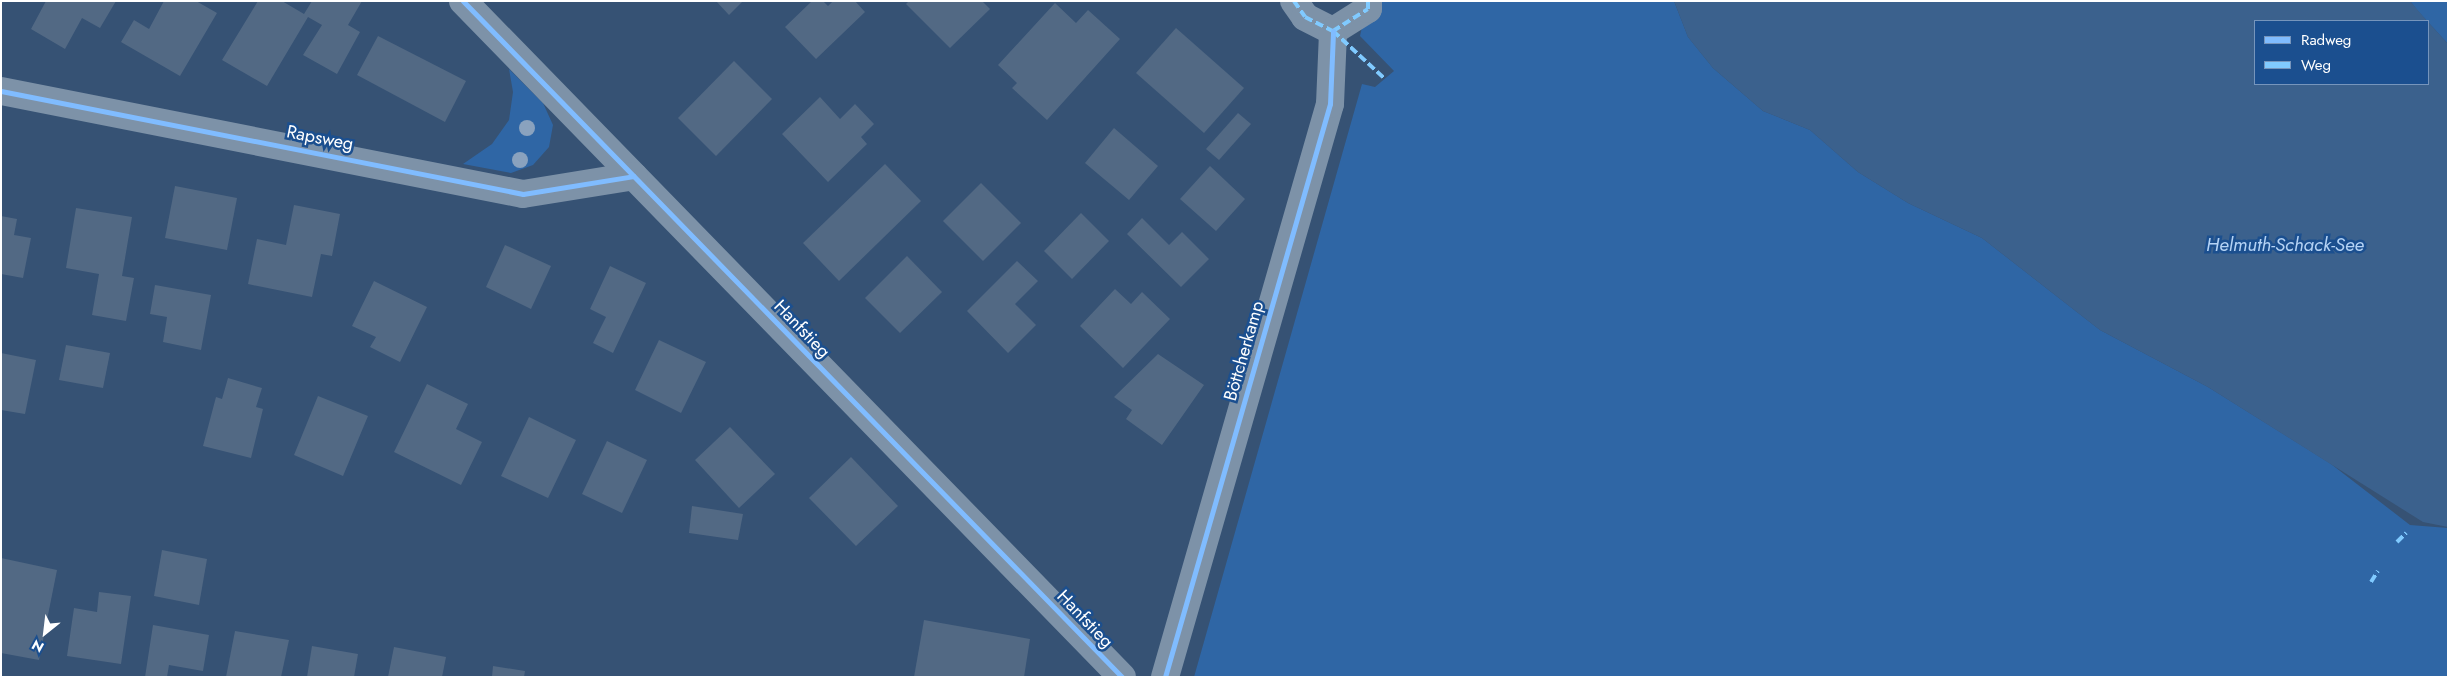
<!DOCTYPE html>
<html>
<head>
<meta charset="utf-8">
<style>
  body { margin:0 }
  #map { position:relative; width:2449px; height:678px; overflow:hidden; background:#365274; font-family:Jost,sans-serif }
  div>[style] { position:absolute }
  .green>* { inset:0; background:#2f66a5 }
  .water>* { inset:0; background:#3b618d }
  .building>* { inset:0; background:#526984 }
  .minor>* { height:28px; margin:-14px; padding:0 14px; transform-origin:14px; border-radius:14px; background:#7d92a8 }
  .quiet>* { height:4px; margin-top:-2px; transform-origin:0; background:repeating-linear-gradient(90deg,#80caff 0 8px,transparent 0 12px) }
  .cycleway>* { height:5px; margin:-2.5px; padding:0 2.5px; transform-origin:2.5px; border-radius:2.5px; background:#80bcff }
  .trees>* { width:16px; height:16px; margin:-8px; border-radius:50%; background:#8aa2be }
  span { translate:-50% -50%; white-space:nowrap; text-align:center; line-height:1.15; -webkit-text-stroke:5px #1b4f8f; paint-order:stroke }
  .street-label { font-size:18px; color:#fff }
  .water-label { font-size:19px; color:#b5d3f5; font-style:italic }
  .frame { position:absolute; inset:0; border:2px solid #fff; pointer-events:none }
  .legend { position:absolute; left:2254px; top:20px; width:175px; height:65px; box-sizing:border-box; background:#1b4f8f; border:1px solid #7695bc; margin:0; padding:6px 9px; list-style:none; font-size:15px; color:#fff }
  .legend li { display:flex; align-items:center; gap:10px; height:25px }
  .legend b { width:25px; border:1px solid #7695bc }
  .north { position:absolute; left:20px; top:608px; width:50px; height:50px; -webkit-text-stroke:4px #1b4f8f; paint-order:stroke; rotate:209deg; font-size:14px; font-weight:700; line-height:20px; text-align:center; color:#fff }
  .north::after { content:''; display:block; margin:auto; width:18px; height:22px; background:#fff; clip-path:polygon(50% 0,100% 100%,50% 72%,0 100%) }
</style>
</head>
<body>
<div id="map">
  <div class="green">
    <i style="clip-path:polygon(1368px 1px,1674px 1px,1688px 37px,1713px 68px,1763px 111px,1810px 130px,1858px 172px,1908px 203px,1982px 238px,2100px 330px,2208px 387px,2331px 464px,2410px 525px,2448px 528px,2448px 677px,1194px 677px,1362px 84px,1375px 87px,1394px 71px,1360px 36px)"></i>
    <i style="clip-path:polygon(2410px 1px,2448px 1px,2448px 44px,2417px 10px)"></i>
    <i style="clip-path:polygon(509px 69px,543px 103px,553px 125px,549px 147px,533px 165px,511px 173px,463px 164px,492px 144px,509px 120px,513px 92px)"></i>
  </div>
  <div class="water">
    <i style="clip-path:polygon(1674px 1px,2410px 1px,2427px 21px,2255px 21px,2255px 84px,2428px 84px,2428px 22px,2448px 44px,2448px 527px,2423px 522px,2208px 387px,2100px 330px,1982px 238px,1908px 203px,1858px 172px,1810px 130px,1763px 111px,1713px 68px,1688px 37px)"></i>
  </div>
  <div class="building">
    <i style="clip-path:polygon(46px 1px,116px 1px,100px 28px,82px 18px,65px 49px,31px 29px)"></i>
    <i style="clip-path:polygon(164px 1px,196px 1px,217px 13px,180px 76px,121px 42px,134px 20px,149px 29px)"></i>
    <i style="clip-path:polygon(258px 1px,282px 1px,304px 14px,312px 1px,362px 1px,348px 25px,360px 32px,337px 74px,303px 55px,322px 25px,308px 17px,267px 86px,222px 60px)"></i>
    <i style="clip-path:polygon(716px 1px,743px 1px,729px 15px)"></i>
    <i style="clip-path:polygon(812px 1px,823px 1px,828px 6px,833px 1px,855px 1px,865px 12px,816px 59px,785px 27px)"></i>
    <i style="clip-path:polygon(909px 1px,982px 1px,990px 9px,950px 48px,906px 4px)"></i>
    <i style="clip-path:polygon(1055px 3px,1076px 23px,1088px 10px,1120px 39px,1047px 120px,1012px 88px,1017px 83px,998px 65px)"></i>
    <i style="clip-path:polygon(1176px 28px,1244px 88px,1204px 133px,1136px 73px)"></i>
    <i style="clip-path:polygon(378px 36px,466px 81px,445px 122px,357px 75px)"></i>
    <i style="clip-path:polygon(734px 61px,772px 99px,716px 156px,678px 118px)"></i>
    <i style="clip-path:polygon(820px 97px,840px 119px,855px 104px,874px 124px,861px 137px,867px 144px,828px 182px,782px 134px)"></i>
    <i style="clip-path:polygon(1238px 113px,1251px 124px,1219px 160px,1206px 149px)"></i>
    <i style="clip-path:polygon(1114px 128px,1158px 166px,1129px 200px,1085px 163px)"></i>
    <i style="clip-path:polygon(885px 164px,921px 201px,839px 281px,803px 243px)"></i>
    <i style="clip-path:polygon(1210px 166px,1245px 199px,1216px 231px,1180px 199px)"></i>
    <i style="clip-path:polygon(981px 183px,1021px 223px,983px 261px,943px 221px)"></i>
    <i style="clip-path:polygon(175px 186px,237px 198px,227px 250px,165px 238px)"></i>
    <i style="clip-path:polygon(294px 205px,340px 214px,332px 256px,321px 254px,312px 297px,248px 284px,257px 239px,286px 245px)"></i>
    <i style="clip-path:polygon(76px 208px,132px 217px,122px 276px,134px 278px,126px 321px,92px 315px,99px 274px,66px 268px)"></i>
    <i style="clip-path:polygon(1081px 213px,1109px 241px,1072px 279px,1044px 251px)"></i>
    <i style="clip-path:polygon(1px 216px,17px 219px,14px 235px,31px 238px,23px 278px,1px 274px)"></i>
    <i style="clip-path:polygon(1142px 218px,1169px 245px,1182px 232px,1209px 259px,1181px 287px,1127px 234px)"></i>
    <i style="clip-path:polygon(505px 245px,551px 266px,531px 309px,486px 287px)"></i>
    <i style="clip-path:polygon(907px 256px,942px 292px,900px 333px,865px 298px)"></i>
    <i style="clip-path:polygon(1017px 261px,1038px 281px,1015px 304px,1036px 325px,1008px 353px,967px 311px)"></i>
    <i style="clip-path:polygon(610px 266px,646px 283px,613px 353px,593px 343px,606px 317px,590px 309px)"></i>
    <i style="clip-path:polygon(374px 281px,427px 307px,400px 362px,370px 347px,376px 337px,352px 326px)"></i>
    <i style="clip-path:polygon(155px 285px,211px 295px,201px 350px,163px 342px,167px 317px,150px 314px)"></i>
    <i style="clip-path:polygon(1115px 289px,1131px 304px,1142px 292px,1170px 319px,1123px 368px,1080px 326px)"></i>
    <i style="clip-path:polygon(659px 340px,706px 362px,681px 413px,635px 390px)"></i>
    <i style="clip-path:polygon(66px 345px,110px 353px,103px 388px,59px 380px)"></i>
    <i style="clip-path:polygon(1px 353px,36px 360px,25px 414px,1px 410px)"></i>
    <i style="clip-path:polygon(1158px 354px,1204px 385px,1162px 445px,1126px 419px,1132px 410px,1114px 397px)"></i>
    <i style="clip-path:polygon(228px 378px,262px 388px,256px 407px,263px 409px,251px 458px,203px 446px,216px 397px,222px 399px)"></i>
    <i style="clip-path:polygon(427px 384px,468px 404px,456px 429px,482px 442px,461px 485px,394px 452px)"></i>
    <i style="clip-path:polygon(318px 396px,368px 416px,343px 476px,294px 455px)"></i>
    <i style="clip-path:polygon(529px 417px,576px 440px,548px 498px,501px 476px)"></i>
    <i style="clip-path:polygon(730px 427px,775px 474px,739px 508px,695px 460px)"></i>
    <i style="clip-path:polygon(607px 441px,647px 460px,622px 513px,582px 494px)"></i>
    <i style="clip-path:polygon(851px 457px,898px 506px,856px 546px,809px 498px)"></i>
    <i style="clip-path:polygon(692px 506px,743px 514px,738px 540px,689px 533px)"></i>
    <i style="clip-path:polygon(162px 550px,207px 559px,199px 605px,154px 596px)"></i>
    <i style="clip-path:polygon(1px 558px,57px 570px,39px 660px,1px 653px)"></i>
    <i style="clip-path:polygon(99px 592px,131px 596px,121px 664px,67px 656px,74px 608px,97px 612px)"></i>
    <i style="clip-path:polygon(924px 620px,1030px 639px,1024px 677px,914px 677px)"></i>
    <i style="clip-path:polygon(153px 625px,209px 635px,203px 671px,169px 665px,167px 677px,145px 677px)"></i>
    <i style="clip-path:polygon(235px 631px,289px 640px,281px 677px,226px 677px)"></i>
    <i style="clip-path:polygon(312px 646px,358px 654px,354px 677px,307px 677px)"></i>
    <i style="clip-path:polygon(394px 647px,446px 657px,442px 677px,388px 677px)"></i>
    <i style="clip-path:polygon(493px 666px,525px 671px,524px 677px,492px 677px)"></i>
  </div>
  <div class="minor">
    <i style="left:463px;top:1px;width:944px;rotate:45.73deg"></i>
    <i style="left:1294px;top:1px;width:19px;rotate:55deg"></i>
    <i style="left:1305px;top:17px;width:31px;rotate:27deg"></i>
    <i style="left:1333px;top:31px;width:41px;rotate:-32.2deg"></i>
    <i style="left:1368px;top:9px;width:8px;rotate:-90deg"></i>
    <i style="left:1px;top:91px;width:532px;rotate:11.16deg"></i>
    <i style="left:523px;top:194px;width:112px;rotate:-9.2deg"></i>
    <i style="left:1165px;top:677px;width:596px;rotate:-73.94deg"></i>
    <i style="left:1330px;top:104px;width:73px;rotate:-87.6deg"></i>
  </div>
  <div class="quiet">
    <i style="left:1294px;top:1px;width:19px;rotate:55deg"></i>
    <i style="left:1305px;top:17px;width:31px;rotate:27deg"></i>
    <i style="left:1333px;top:31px;width:41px;rotate:-32.2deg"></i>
    <i style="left:1368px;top:9px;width:8px;rotate:-90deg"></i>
    <i style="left:1333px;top:31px;width:71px;rotate:42.7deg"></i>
    <i style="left:2397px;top:542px;width:13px;rotate:-45deg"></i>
    <i style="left:2371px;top:582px;width:13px;rotate:-58deg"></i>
  </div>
  <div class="cycleway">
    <i style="left:463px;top:1px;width:944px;rotate:45.73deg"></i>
    <i style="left:1px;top:91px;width:532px;rotate:11.16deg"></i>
    <i style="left:523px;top:194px;width:112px;rotate:-9.2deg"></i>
    <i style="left:1165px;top:677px;width:596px;rotate:-73.94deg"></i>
    <i style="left:1330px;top:104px;width:73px;rotate:-87.6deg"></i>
  </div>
  <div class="trees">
    <i style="left:527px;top:128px"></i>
    <i style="left:520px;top:160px"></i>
  </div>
  <div class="street-label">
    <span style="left:320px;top:138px;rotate:11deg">Rapsweg</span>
    <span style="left:802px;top:329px;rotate:46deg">Hanfstieg</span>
    <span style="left:1244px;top:351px;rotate:-74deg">Böttcherkamp</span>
    <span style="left:1085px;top:619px;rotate:46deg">Hanfstieg</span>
  </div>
  <div class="water-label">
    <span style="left:2285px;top:245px">Helmuth-Schack-See</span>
  </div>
  <div class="frame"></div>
  <ul class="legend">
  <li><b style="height:6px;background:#80bcff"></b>Radweg</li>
  <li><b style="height:6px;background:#80caff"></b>Weg</li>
  </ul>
  <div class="north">N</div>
</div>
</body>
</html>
